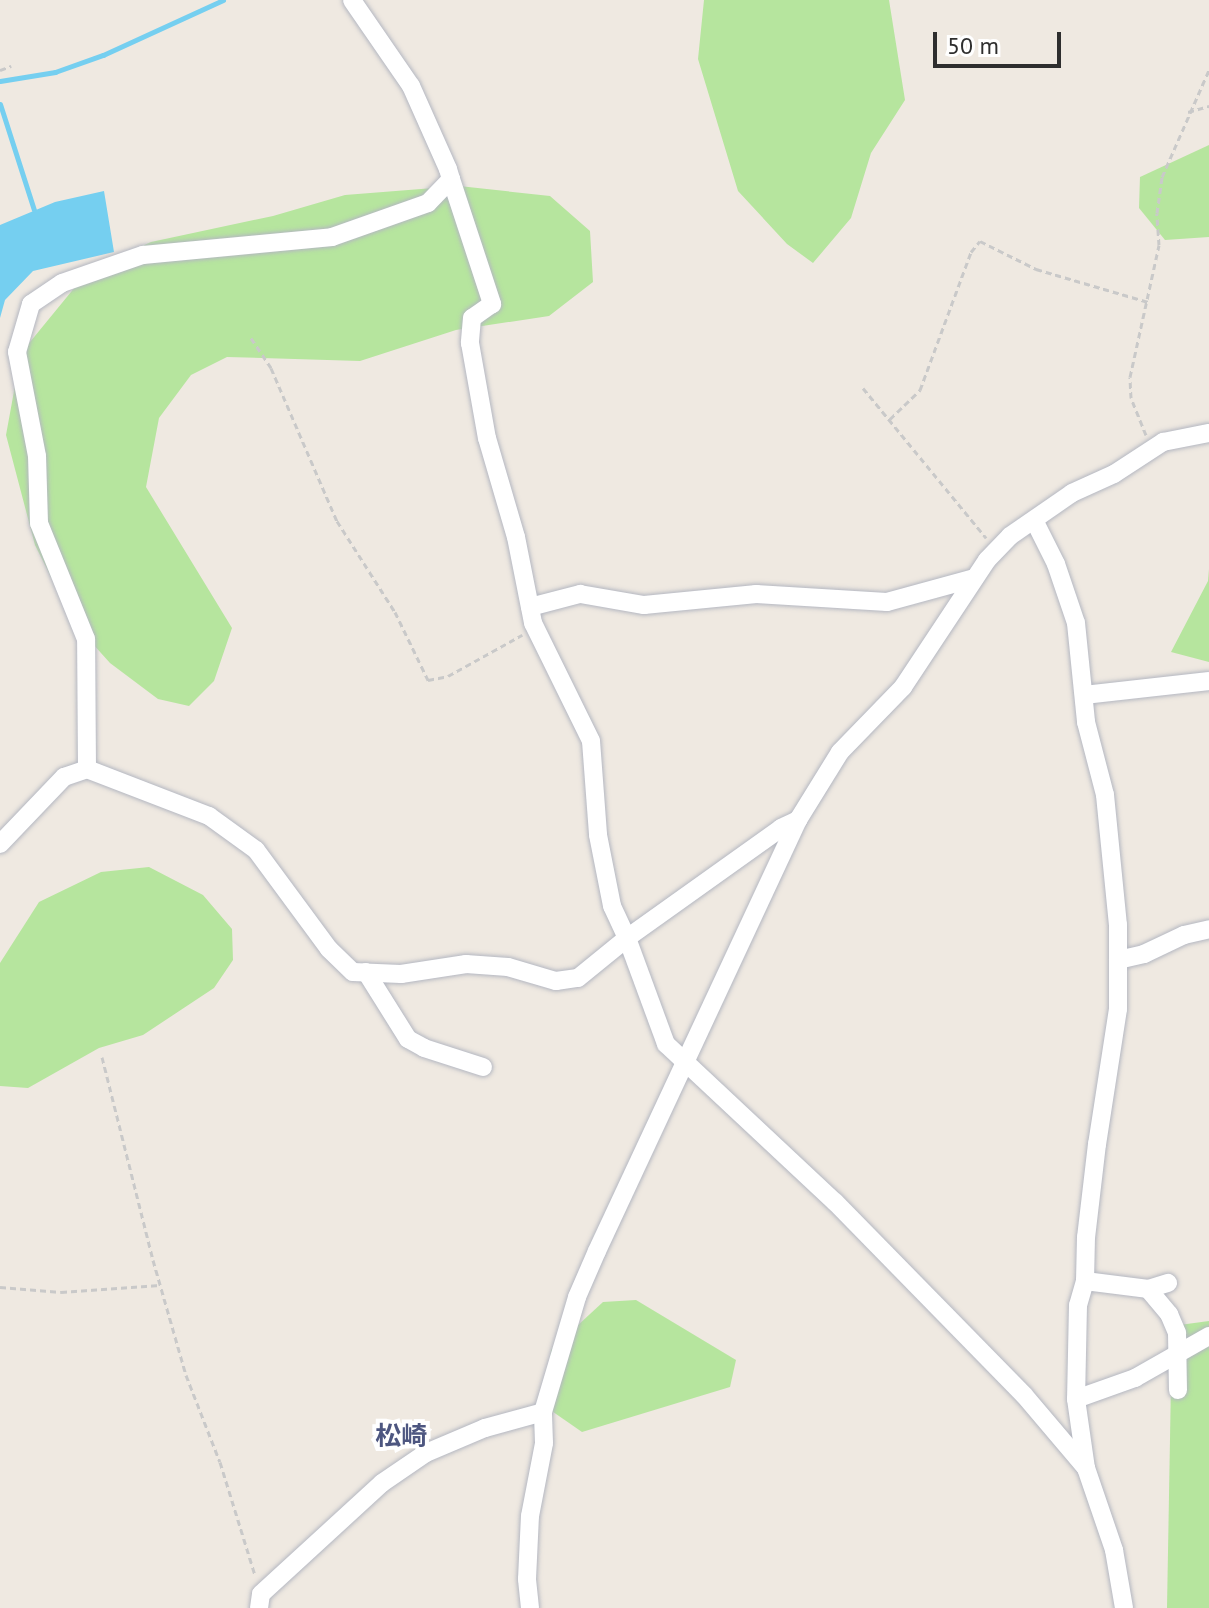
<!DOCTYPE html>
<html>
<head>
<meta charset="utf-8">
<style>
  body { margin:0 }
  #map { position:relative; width:1209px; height:1608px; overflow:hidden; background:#efe9e1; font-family:"PT Sans","Noto Sans JP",sans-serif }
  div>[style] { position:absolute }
  .green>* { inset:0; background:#b6e59e }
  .water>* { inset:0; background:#75cff0 }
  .stream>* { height:5px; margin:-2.5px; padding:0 2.5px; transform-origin:2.5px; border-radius:2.5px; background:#75cff0 }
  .path>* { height:3px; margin-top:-1.5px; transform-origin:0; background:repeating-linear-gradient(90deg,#c9c9c9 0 6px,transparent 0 10px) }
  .roads { filter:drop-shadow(0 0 2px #b4b7c1) drop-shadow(0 0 2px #b4b7c1) }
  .minor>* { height:18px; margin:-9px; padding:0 9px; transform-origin:9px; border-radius:9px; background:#fff }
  span { translate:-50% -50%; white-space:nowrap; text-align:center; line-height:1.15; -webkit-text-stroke:8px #fff; paint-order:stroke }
  .quarter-label { font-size:26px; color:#4d5680; font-weight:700 }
  .scale { position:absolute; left:933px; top:32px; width:128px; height:36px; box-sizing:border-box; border:4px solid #2e2e2e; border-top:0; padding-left:10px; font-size:24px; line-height:28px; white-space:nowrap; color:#2e2e2e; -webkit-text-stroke:6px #fff; paint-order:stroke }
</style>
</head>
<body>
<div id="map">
  <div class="green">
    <i style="clip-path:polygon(704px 0,889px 0,905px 100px,871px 153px,851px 218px,813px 263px,787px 244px,738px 191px,698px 59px)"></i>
    <i style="clip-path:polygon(1209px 145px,1209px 237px,1165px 240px,1139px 208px,1140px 177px)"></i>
    <i style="clip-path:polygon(459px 186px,550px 196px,590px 231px,593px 282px,549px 316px,456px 330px,360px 361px,227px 357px,191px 375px,159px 418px,146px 487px,232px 628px,214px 681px,189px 706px,158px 699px,110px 663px,74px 623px,35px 545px,6px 435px,21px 353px,89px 270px,151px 242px,273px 216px,345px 195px)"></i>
    <i style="clip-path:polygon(1209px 569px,1209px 662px,1171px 652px,1208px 581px)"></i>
    <i style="clip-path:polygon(149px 867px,203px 895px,232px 929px,233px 960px,214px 988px,143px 1035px,99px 1048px,28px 1088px,0 1086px,0 963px,39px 902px,101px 872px)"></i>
    <i style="clip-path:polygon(636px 1300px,736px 1360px,730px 1387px,582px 1432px,546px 1407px,551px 1350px,603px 1302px)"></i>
    <i style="clip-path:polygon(1209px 1321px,1209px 1608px,1167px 1608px,1172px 1326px)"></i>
  </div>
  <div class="water">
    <i style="clip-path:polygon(104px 191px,114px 252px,33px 271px,5px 300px,0 318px,0 225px,55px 202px)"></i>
  </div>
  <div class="stream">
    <i style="left:0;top:81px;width:56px;rotate:-9.3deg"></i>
    <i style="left:55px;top:72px;width:51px;rotate:-19.5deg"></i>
    <i style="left:103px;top:55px;width:132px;rotate:-24.6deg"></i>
    <i style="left:0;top:104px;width:111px;rotate:72.2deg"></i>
  </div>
  <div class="path">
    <i style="left:0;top:70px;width:12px;rotate:-20deg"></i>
    <i style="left:1188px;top:112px;width:22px;rotate:-16deg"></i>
    <i style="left:251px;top:338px;width:36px;rotate:56deg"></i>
    <i style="left:271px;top:368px;width:167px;rotate:66.7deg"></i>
    <i style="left:337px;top:521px;width:108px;rotate:57.5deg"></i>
    <i style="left:395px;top:612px;width:76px;rotate:64.1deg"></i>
    <i style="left:428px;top:680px;width:20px;rotate:-11deg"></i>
    <i style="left:448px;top:676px;width:85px;rotate:-29deg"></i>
    <i style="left:863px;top:388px;width:194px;rotate:50.6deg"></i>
    <i style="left:890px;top:419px;width:42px;rotate:-44deg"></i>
    <i style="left:920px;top:390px;width:147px;rotate:-69.7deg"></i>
    <i style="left:971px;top:252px;width:14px;rotate:-51deg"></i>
    <i style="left:980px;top:241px;width:63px;rotate:26.6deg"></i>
    <i style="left:1036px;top:269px;width:117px;rotate:16.4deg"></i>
    <i style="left:1146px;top:435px;width:40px;rotate:-112deg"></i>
    <i style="left:1131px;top:398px;width:21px;rotate:-93deg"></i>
    <i style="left:1130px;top:377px;width:135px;rotate:-77.6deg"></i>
    <i style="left:1159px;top:245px;width:32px;rotate:-94deg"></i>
    <i style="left:1157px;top:213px;width:36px;rotate:-82deg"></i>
    <i style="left:1162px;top:177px;width:117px;rotate:-66.3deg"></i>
    <i style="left:102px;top:1057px;width:209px;rotate:75.9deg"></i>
    <i style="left:153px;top:1260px;width:120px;rotate:74deg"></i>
    <i style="left:186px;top:1375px;width:93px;rotate:68.7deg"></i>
    <i style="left:220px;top:1462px;width:118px;rotate:72.8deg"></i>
    <i style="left:0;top:1287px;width:61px;rotate:4.7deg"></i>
    <i style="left:61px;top:1292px;width:99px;rotate:-4deg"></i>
  </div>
  <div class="roads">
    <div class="minor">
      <i style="left:451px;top:179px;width:132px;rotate:71.8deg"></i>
      <i style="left:492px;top:304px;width:24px;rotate:145deg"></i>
      <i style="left:472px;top:318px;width:25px;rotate:95deg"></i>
      <i style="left:470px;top:343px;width:97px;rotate:79.9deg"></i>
      <i style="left:487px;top:438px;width:103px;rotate:73.7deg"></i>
      <i style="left:516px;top:537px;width:88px;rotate:78.8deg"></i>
      <i style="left:533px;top:623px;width:131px;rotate:63.8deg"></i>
      <i style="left:591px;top:741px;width:94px;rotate:85.7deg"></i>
      <i style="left:598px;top:835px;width:72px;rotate:78.8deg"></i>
      <i style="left:612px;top:906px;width:35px;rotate:65deg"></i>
      <i style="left:627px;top:938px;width:189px;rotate:-35.5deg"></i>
      <i style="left:781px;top:828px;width:19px;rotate:-25deg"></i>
      <i style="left:1035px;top:522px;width:47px;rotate:63.4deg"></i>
      <i style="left:1056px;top:564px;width:62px;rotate:71.3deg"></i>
      <i style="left:1076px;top:623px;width:100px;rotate:84.2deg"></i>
      <i style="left:1086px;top:722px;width:75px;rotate:75.4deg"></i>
      <i style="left:1105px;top:795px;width:131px;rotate:84.3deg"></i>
      <i style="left:1118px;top:925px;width:84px;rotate:90deg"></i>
      <i style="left:1118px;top:1009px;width:137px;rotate:98.8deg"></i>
      <i style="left:1097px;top:1144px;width:94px;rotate:96.7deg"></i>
      <i style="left:1086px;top:1237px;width:44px;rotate:91.3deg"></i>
      <i style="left:1085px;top:1281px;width:25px;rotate:106deg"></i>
      <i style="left:1078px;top:1305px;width:94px;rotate:91.2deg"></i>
      <i style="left:1076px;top:1399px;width:70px;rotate:81.8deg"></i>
      <i style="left:530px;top:607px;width:52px;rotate:-14.6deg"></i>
      <i style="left:580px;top:594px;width:65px;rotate:9.8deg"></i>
      <i style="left:644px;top:605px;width:113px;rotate:-5.6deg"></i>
      <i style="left:756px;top:594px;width:131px;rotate:3.5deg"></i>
      <i style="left:887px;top:602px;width:91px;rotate:-15.3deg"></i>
      <i style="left:1084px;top:695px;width:126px;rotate:-6.4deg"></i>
      <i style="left:87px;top:769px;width:130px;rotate:-90.4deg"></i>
      <i style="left:86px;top:639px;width:125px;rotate:-112.1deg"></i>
      <i style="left:39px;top:523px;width:67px;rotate:-91.7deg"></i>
      <i style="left:37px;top:456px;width:106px;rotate:-100.9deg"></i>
      <i style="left:17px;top:352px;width:50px;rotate:-73.7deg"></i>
      <i style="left:31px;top:304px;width:37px;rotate:-34deg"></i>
      <i style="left:62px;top:283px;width:86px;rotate:-19.1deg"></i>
      <i style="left:143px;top:255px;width:190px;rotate:-5.4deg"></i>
      <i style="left:332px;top:237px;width:102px;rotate:-19.5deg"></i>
      <i style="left:428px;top:203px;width:33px;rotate:-46deg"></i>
      <i style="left:451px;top:179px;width:10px;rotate:-107deg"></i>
      <i style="left:448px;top:169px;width:91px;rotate:-114deg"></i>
      <i style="left:411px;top:86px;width:104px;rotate:-124.5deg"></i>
      <i style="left:0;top:844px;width:93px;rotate:-46.3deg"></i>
      <i style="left:64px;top:777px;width:24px;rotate:-19deg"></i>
      <i style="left:87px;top:769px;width:131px;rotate:21.1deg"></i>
      <i style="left:209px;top:816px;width:58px;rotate:35.9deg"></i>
      <i style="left:256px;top:850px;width:123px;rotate:53.6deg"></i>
      <i style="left:329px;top:949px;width:33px;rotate:44deg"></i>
      <i style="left:353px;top:972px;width:48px;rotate:2.4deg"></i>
      <i style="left:401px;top:974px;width:66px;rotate:-8.7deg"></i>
      <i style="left:466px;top:964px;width:42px;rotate:4.1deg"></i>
      <i style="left:508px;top:967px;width:50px;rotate:16.3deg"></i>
      <i style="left:556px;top:981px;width:22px;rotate:-8deg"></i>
      <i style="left:578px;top:978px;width:63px;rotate:-39.2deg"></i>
      <i style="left:627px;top:938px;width:113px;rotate:69.8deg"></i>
      <i style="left:666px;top:1044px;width:231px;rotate:43.1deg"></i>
      <i style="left:835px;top:1202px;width:270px;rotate:45.6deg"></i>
      <i style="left:1024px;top:1395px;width:96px;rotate:49.7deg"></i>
      <i style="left:1086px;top:1468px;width:87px;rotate:71.1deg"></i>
      <i style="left:1114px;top:1550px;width:59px;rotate:80.2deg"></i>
      <i style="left:1118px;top:960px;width:27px;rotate:-13deg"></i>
      <i style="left:1144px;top:954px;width:44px;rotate:-25.4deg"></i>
      <i style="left:1184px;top:935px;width:26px;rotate:-13deg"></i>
      <i style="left:366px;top:972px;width:79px;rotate:57.9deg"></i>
      <i style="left:408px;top:1039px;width:18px;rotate:29deg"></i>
      <i style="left:424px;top:1048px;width:62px;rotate:17.9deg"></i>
      <i style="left:1085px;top:1281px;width:64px;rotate:7.2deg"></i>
      <i style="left:1148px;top:1289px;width:21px;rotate:-17deg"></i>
      <i style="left:1148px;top:1289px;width:33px;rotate:50deg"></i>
      <i style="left:1169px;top:1314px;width:21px;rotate:67deg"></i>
      <i style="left:1177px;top:1333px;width:57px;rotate:89deg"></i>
      <i style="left:1076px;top:1399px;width:63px;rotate:-19.6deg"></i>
      <i style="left:1135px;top:1378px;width:85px;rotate:-29.6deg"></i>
      <i style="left:259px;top:1608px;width:14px;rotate:-82deg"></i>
      <i style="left:261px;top:1594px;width:164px;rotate:-42.5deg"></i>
      <i style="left:382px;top:1483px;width:53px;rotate:-34.3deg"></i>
      <i style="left:426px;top:1453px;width:64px;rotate:-23deg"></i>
      <i style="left:485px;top:1428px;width:60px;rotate:-15.4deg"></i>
      <i style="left:543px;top:1412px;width:120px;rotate:-73.5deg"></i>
      <i style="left:577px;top:1297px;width:50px;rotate:-66.5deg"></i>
      <i style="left:597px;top:1251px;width:476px;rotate:-65deg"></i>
      <i style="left:798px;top:820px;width:80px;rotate:-58.3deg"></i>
      <i style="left:840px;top:752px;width:91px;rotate:-45.9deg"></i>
      <i style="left:903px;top:687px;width:152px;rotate:-56.5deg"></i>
      <i style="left:987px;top:560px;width:33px;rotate:-46deg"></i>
      <i style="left:1010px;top:536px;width:75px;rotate:-34.7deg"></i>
      <i style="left:1072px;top:493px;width:46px;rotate:-24.3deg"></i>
      <i style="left:1114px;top:474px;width:59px;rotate:-33.1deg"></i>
      <i style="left:1163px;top:442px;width:47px;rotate:-11.1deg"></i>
      <i style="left:530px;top:1608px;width:29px;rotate:-96deg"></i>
      <i style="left:527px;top:1579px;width:63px;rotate:-87.3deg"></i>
      <i style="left:530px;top:1516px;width:74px;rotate:-79.1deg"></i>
      <i style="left:544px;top:1443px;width:31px;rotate:-92deg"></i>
    </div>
  </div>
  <div class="quarter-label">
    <span style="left:401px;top:1436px">松崎</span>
  </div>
  <div class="scale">50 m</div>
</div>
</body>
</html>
